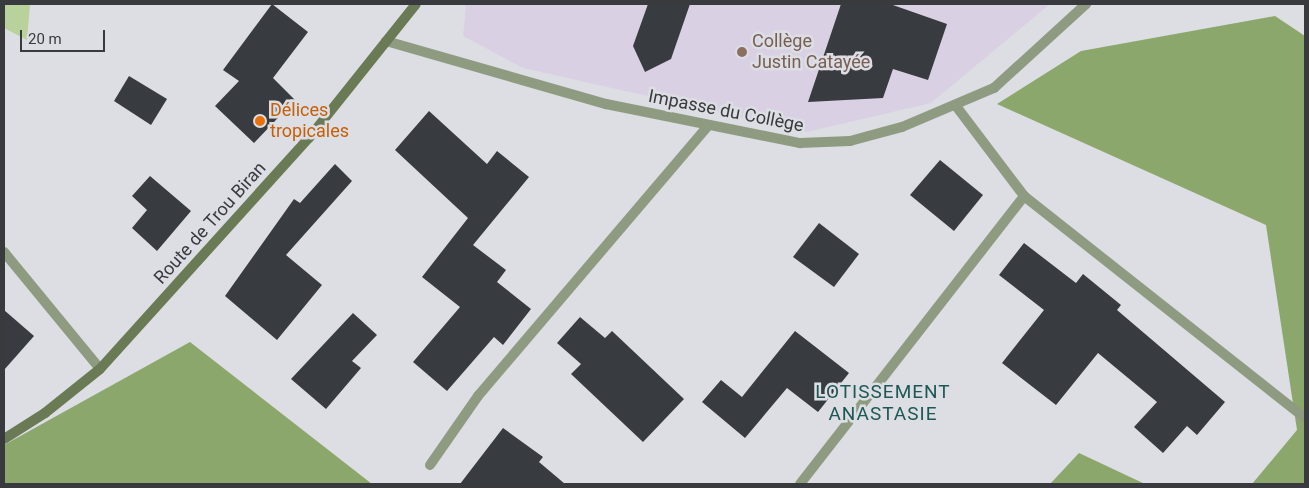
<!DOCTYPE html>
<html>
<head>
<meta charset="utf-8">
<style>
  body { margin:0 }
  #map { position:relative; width:1309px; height:488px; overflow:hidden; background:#dcdee4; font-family:Roboto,sans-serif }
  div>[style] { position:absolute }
  .education>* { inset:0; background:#dad0e4 }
  .green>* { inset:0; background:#b9d29b }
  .forest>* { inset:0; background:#8ca76c }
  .building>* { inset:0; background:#383b3f }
  .street>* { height:10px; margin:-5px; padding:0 5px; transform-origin:5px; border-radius:5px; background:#8f9b81 }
  .secondary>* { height:10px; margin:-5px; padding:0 5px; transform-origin:5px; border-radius:5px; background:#6a7a54 }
  .dots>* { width:14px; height:14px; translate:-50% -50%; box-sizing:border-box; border:2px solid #dcdee4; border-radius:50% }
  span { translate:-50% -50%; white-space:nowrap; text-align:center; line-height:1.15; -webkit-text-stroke:5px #dcdee4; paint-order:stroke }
  .education-label { font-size:18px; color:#785e54 }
  .left { translate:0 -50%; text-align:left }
  .food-label { font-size:18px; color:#c56008 }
  .street-label { font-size:18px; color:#393a3d }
  .neighbourhood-label { font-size:19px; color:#1d5855; letter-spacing:1px }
  .frame { position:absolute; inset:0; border:5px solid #393a3d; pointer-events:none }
  .scale { position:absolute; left:20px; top:30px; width:85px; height:22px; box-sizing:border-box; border:2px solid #393a3d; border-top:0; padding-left:6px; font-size:15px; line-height:18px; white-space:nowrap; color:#393a3d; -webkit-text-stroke:4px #dcdee4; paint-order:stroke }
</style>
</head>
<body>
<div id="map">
  <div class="education">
    <i style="clip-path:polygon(466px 4px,1050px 4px,931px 103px,807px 132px,523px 68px,463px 36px)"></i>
  </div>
  <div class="green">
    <i style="clip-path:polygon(4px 4px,30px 4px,27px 40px,4px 28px)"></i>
  </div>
  <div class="forest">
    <i style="clip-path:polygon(1275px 16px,1305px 36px,1305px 484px,1252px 484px,1297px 430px,1266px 225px,997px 104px,1081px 51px)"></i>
    <i style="clip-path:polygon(190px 342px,372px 484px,4px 484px,4px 445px)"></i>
    <i style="clip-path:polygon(1079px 453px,1145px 484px,1050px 484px)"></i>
  </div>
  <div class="building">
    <i style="clip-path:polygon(272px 4px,308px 32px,273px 78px,295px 100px,254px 143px,215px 106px,239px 81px,223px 70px)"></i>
    <i style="clip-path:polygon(648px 4px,690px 4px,671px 59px,645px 72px,633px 46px)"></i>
    <i style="clip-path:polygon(841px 4px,890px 4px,947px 24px,928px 80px,893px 69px,883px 98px,808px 102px)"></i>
    <i style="clip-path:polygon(129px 76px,167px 99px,151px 125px,114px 101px)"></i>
    <i style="clip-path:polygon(429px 111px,487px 164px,497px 151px,529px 177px,473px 245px,506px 270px,497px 282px,531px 309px,503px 345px,494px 337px,447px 391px,413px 362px,460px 307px,422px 277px,468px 218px,395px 150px)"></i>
    <i style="clip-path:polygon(940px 160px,983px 195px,954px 231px,910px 195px)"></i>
    <i style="clip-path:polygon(335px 164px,352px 181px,286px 255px,322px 285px,277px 340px,225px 296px,294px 199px,300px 203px)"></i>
    <i style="clip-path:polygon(150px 176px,191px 211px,157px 251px,132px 228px,147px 210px,132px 196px)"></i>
    <i style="clip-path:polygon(819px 223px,859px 254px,834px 287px,793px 257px)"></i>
    <i style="clip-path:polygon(1024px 243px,1076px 283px,1083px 274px,1121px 305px,1117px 310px,1225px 402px,1197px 435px,1187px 426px,1163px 453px,1134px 427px,1157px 402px,1098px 353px,1056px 405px,1002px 363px,1044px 310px,999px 275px)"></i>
    <i style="clip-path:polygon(4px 310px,34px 336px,4px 370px)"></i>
    <i style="clip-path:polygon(353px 313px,377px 335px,352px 361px,361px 368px,326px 409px,291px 379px)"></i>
    <i style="clip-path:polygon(580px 317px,605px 338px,612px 331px,684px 399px,643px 442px,571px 374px,581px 364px,557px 343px)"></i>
    <i style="clip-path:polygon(795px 331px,849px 373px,818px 412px,787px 388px,745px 438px,702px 402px,721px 380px,742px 397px)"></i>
    <i style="clip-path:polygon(503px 428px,543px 457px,539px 462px,565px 484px,460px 484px)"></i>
  </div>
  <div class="street">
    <i style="left:386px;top:41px;width:229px;rotate:16deg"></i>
    <i style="left:606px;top:104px;width:198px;rotate:11.4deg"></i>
    <i style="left:800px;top:143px;width:50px;rotate:-2.3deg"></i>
    <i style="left:850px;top:141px;width:54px;rotate:-15.1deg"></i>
    <i style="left:902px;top:127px;width:100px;rotate:-23deg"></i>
    <i style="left:994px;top:88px;width:125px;rotate:-42.4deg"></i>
    <i style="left:956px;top:106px;width:113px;rotate:52.9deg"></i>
    <i style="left:1024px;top:196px;width:358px;rotate:38.3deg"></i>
    <i style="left:4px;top:252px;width:151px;rotate:50.6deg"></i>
    <i style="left:430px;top:465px;width:84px;rotate:-55.2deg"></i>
    <i style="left:478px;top:396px;width:355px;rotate:-49.6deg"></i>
    <i style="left:800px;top:484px;width:365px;rotate:-52.1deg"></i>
  </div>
  <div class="secondary">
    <i style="left:4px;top:439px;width:49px;rotate:-32.4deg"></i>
    <i style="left:45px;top:413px;width:70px;rotate:-38.7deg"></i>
    <i style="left:100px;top:369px;width:312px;rotate:-47.9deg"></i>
    <i style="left:309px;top:138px;width:171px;rotate:-51.4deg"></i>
  </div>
  <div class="dots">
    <i style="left:742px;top:52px;background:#8d6e63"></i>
    <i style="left:260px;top:121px;background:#e8710a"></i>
  </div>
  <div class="education-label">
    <span class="left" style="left:752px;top:52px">Collège<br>Justin Catayée</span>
  </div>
  <div class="food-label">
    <span class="left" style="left:270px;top:121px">Délices<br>tropicales</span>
  </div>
  <div class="street-label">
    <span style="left:726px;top:111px;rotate:11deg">Impasse du Collège</span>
    <span style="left:210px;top:223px;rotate:-48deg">Route de Trou Biran</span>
  </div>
  <div class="neighbourhood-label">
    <span style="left:883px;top:403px">LOTISSEMENT<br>ANASTASIE</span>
  </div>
  <div class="frame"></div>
  <div class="scale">20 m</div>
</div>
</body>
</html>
